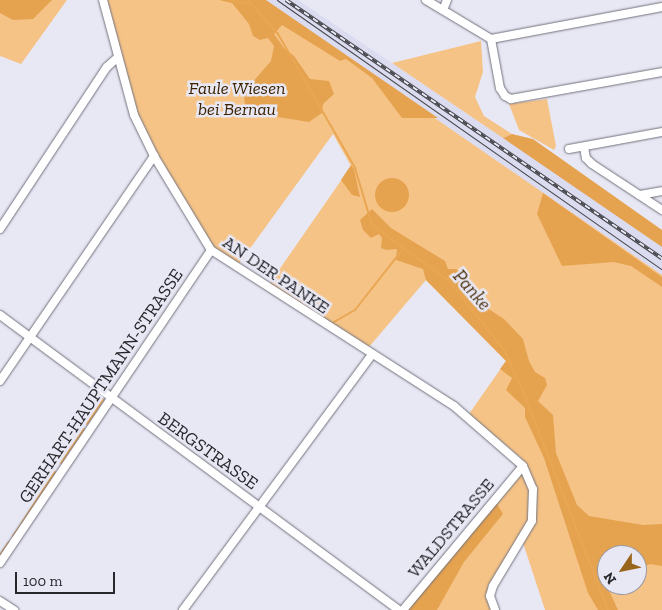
<!DOCTYPE html>
<html>
<head>
<meta charset="utf-8">
<style>
  body { margin:0 }
  #map { position:relative; width:662px; height:610px; overflow:hidden; background:#e8e8f5; font-family:"Zilla Slab",serif }
  div>[style] { position:absolute }
  .built>* { inset:0; background:#dbdcf0 }
  .green>* { inset:0; background:#f6c387 }
  .forest>* { inset:0; background:#e5a350 }
  .round { border-radius:50% }
  .stream>* { height:2px; margin:-1px; padding:0 1px; transform-origin:1px; border-radius:1px; background:#e9a653 }
  .roads { filter:drop-shadow(0 0 1px #72727d) drop-shadow(0 0 1px #72727d) }
  .street>* { height:8px; margin:-4px; padding:0 4px; transform-origin:4px; border-radius:4px; background:#fff }
  .tram>* { height:1px; margin:-0.5px; padding:0 0.5px; transform-origin:0.5px; border-radius:0.5px; background:#45454b }
  .rail>* { height:4px; margin-top:-2px; transform-origin:0; background:repeating-linear-gradient(90deg,#e8e8f5 0 5.5px,#45454b 0 11px); box-sizing:border-box; border-block:1px solid #45454b }
  span { translate:-50% -50%; white-space:nowrap; text-align:center; line-height:1.15; -webkit-text-stroke:5px #e8e8f5; paint-order:stroke }
  .park-label { font-size:18px; color:#3d2300; font-style:italic }
  .street-label { font-size:18px; color:#26262b }
  .water-label { font-size:19px; color:#4c310d; font-style:italic }
  .north { position:absolute; left:597px; top:545px; width:50px; height:50px; box-sizing:border-box; background:#e8e8f5; border:1px solid #9a9aa4; border-radius:50%; rotate:236deg; font-size:14px; font-weight:700; line-height:20px; text-align:center; color:#26262b }
  .north::after { content:''; display:block; margin:auto; width:18px; height:22px; background:#99651b; clip-path:polygon(50% 0,100% 100%,50% 72%,0 100%) }
  .scale { position:absolute; left:15px; top:572px; width:100px; height:22px; box-sizing:border-box; border:2px solid #26262b; border-top:0; padding-left:6px; font-size:15px; line-height:18px; white-space:nowrap; color:#26262b; -webkit-text-stroke:4px #e8e8f5; paint-order:stroke }
</style>
</head>
<body>
<div id="map">
  <div class="built">
    <i style="clip-path:polygon(266px 0,298px 0,575px 186px,662px 247px,662px 277px)"></i>
  </div>
  <div class="green">
    <i style="clip-path:polygon(0 0,67px 0,21px 64px,0 56px)"></i>
    <i style="clip-path:polygon(evenodd,106px 0,264px 0,662px 275px,662px 610px,545px 610px,523px 543px,494px 579px,493px 610px,408px 610px,527px 468px,520px 457px,469px 414px,506px 361px,426px 280px,369px 347px,270px 283px,351px 166px,333px 134px,238px 265px,209px 244px,154px 152px,137px 115px,106px 0,607px 555px,637px 555px,637px 585px,607px 585px,607px 555px)"></i>
    <i style="clip-path:polygon(481px 41px,483px 72px,475px 97px,484px 116px,512px 134px,503px 138px,392px 63px)"></i>
    <i style="clip-path:polygon(547px 99px,556px 146px,554px 150px,519px 130px,509px 104px)"></i>
  </div>
  <div class="forest">
    <i style="clip-path:polygon(0 0,52px 0,33px 19px,13px 20px,0 13px)"></i>
    <i style="clip-path:polygon(219px 0,266px 0,438px 118px,402px 118px,372px 78px,346px 59px,340px 61px,282px 25px,274px 34px,284px 48px,294px 56px,310px 79px,329px 81px,334px 94px,323px 104px,322px 113px,309px 122px,252px 113px,245px 105px,244px 96px,250px 85px,271px 61px,274px 46px,268px 38px,260px 40px,253px 36px,249px 24px,232px 3px)"></i>
    <i style="clip-path:polygon(512px 134px,533px 139px,662px 230px,662px 247px,503px 138px)"></i>
    <i style="clip-path:polygon(351px 165px,354px 169px,360px 197px,352px 195px,341px 180px)"></i>
    <i class="round" style="left:375px;top:178px;width:34px;height:34px"></i>
    <i style="clip-path:polygon(543px 193px,662px 277px,662px 287px,631px 266px,614px 262px,562px 266px,537px 214px)"></i>
    <i style="clip-path:polygon(372px 209px,391px 228px,445px 261px,448px 269px,456px 269px,468px 279px,481px 304px,504px 319px,523px 339px,529px 361px,535px 372px,545px 378px,547px 385px,538px 401px,553px 415px,556px 453px,577px 505px,589px 516px,643px 525px,662px 524px,662px 566px,650px 564px,637px 570px,637px 555px,607px 555px,606px 584px,618px 610px,598px 610px,588px 593px,544px 458px,525px 417px,525px 408px,506px 390px,512px 378px,500px 369px,506px 361px,426px 280px,423px 269px,396px 260px,397px 249px,386px 250px,381px 248px,382px 238px,379px 234px,371px 238px,363px 230px,360px 220px)"></i>
    <i style="clip-path:polygon(496px 502px,503px 514px,464px 562px,437px 610px,405px 610px)"></i>
  </div>
  <div class="stream">
    <i style="left:230px;top:0;width:19px;rotate:12deg"></i>
    <i style="left:248px;top:0;width:45px;rotate:48.6deg"></i>
    <i style="left:278px;top:34px;width:155px;rotate:60.1deg"></i>
    <i style="left:355px;top:168px;width:59px;rotate:73.4deg"></i>
    <i style="left:372px;top:225px;width:95px;rotate:36deg"></i>
    <i style="left:449px;top:281px;width:88px;rotate:51.4deg"></i>
    <i style="left:504px;top:350px;width:51px;rotate:65.5deg"></i>
    <i style="left:525px;top:396px;width:230px;rotate:68.8deg"></i>
    <i style="left:334px;top:322px;width:24px;rotate:-30deg"></i>
    <i style="left:355px;top:310px;width:76px;rotate:-51.9deg"></i>
    <i style="left:87px;top:424px;width:29px;rotate:-56deg"></i>
    <i style="left:61px;top:463px;width:41px;rotate:-55.9deg"></i>
    <i style="left:21px;top:524px;width:62px;rotate:-56.8deg"></i>
    <i style="left:13px;top:536px;width:12px;rotate:-55deg"></i>
    <i style="left:0;top:555px;width:16px;rotate:-55deg"></i>
  </div>
  <div class="roads">
    <div class="street">
      <i style="left:103px;top:0;width:119px;rotate:74.9deg"></i>
      <i style="left:134px;top:115px;width:46px;rotate:64deg"></i>
      <i style="left:154px;top:156px;width:110px;rotate:58.8deg"></i>
      <i style="left:211px;top:250px;width:289px;rotate:32.7deg"></i>
      <i style="left:454px;top:406px;width:91px;rotate:41deg"></i>
      <i style="left:523px;top:466px;width:25px;rotate:67deg"></i>
      <i style="left:533px;top:489px;width:32px;rotate:92deg"></i>
      <i style="left:532px;top:521px;width:76px;rotate:121deg"></i>
      <i style="left:493px;top:586px;width:10px;rotate:107deg"></i>
      <i style="left:490px;top:596px;width:15px;rotate:70deg"></i>
      <i style="left:426px;top:0;width:76px;rotate:31deg"></i>
      <i style="left:491px;top:39px;width:174px;rotate:-10.6deg"></i>
      <i style="left:443px;top:10px;width:11px;rotate:-68deg"></i>
      <i style="left:491px;top:39px;width:50px;rotate:79.6deg"></i>
      <i style="left:500px;top:88px;width:9px;rotate:58deg"></i>
      <i style="left:505px;top:96px;width:7px;rotate:27deg"></i>
      <i style="left:511px;top:99px;width:153px;rotate:-10.1deg"></i>
      <i style="left:584px;top:147px;width:11px;rotate:80deg"></i>
      <i style="left:586px;top:158px;width:8px;rotate:45deg"></i>
      <i style="left:592px;top:164px;width:84px;rotate:33.3deg"></i>
      <i style="left:569px;top:149px;width:95px;rotate:-10.4deg"></i>
      <i style="left:640px;top:195px;width:22px;rotate:-10deg"></i>
      <i style="left:0;top:229px;width:194px;rotate:-56.6deg"></i>
      <i style="left:107px;top:67px;width:13px;rotate:-42deg"></i>
      <i style="left:0;top:315px;width:496px;rotate:36.5deg"></i>
      <i style="left:0;top:381px;width:273px;rotate:-55.6deg"></i>
      <i style="left:0;top:563px;width:377px;rotate:-56deg"></i>
      <i style="left:0;top:601px;width:17px;rotate:33deg"></i>
      <i style="left:183px;top:610px;width:317px;rotate:-53.5deg"></i>
      <i style="left:403px;top:610px;width:187px;rotate:-50.2deg"></i>
    </div>
  </div>
  <div class="tram">
    <i style="left:277px;top:0;width:470px;rotate:35deg"></i>
  </div>
  <div class="rail">
    <i style="left:286px;top:0;width:456px;rotate:34.5deg"></i>
  </div>
  <div class="park-label">
    <span style="left:237px;top:99px">Faule Wiesen<br>bei Bernau</span>
  </div>
  <div class="street-label">
    <span style="left:276px;top:275px;rotate:34deg">AN DER PANKE</span>
    <span style="left:101px;top:386px;rotate:-56deg">GERHART-HAUPTMANN-STRASSE</span>
    <span style="left:208px;top:451px;rotate:36deg">BERGSTRASSE</span>
    <span style="left:451px;top:528px;rotate:-50deg">WALDSTRASSE</span>
  </div>
  <div class="water-label">
    <span style="left:472px;top:290px;rotate:49deg">Panke</span>
  </div>
  <div class="north">N</div>
  <div class="scale">100 m</div>
</div>
</body>
</html>
